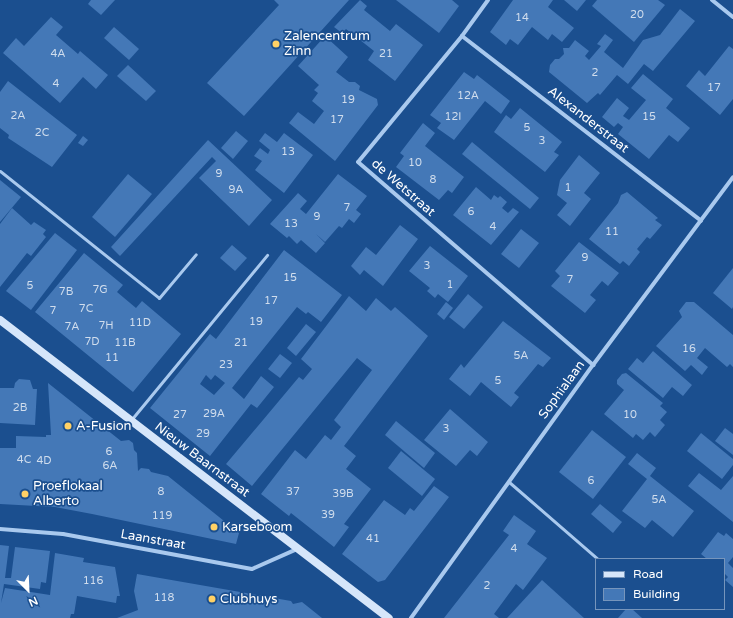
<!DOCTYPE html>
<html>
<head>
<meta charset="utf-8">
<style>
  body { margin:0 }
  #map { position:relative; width:733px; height:618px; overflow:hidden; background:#1b4f8f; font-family:"Varela Round",sans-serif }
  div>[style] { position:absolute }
  .building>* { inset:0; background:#4478b7 }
  .lane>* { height:3px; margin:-1.5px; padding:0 1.5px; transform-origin:1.5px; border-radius:1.5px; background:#a9c9ee }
  .street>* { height:4px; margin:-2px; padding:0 2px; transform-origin:2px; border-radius:2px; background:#a9c9ee }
  .secondary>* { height:8px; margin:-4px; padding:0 4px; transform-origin:4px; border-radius:4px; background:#d6e6fa }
  .dots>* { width:11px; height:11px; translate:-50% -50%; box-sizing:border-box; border:2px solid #1b4f8f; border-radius:50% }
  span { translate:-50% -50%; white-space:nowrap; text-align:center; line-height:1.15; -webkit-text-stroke:3.5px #1b4f8f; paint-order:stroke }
  .number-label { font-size:11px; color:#d0dded }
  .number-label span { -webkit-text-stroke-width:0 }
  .poi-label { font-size:13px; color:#fff }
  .left { translate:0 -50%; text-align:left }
  .street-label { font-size:13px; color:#fff }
  .legend { position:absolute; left:595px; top:558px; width:130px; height:52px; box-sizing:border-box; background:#1b4f8f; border:1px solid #7695bc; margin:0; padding:5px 7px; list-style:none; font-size:12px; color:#fff }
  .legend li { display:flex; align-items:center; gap:8px; height:20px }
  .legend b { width:20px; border:1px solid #7695bc }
  .north { position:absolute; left:8px; top:570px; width:40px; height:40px; -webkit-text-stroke:3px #1b4f8f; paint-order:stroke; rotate:156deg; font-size:11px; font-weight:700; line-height:16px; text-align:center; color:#fff }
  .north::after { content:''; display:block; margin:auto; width:14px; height:18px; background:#fff; clip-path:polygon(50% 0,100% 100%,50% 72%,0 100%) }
</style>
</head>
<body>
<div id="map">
  <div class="building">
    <i style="clip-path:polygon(91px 0,115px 0,101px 15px,88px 4px)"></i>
    <i style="clip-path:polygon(274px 0,349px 0,244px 116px,207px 83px,279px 5px)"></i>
    <i style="clip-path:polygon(360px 0,367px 6px,364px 10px,390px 31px,396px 24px,423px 45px,395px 81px,368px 60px,374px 51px,346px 29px,342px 33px,334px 27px)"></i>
    <i style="clip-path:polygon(396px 0,452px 0,459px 6px,439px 33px)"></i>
    <i style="clip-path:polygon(513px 0,553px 0,548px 7px,574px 28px,562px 42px,552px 34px,548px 40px,532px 27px,518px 45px,510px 39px,506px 45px,490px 32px)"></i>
    <i style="clip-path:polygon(564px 0,586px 0,577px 11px)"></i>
    <i style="clip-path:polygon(597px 0,658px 0,665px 5px,634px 42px,592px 6px)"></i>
    <i style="clip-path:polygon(680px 9px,695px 21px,653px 71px,644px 64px,628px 84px,617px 75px,600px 95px,598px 93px,587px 103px,549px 72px,550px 65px,555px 59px,559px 59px,564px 54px,563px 48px,569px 48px,575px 40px,589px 51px,585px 56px,589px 60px,601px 46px,597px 44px,605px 34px,613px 40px,604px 52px,623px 68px,643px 40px,660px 35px)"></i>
    <i style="clip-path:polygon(51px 17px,63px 27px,56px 35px,78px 54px,80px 51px,108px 75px,96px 89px,83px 77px,60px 103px,3px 53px,16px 38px,24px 46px)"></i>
    <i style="clip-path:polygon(114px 27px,139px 49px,129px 60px,104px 38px)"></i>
    <i style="clip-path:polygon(325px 36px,348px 57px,336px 72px,349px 82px,355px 82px,360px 86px,359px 90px,377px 99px,378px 105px,335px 161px,289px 123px,298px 112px,314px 124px,324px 111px,312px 101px,318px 93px,314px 90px,319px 85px,298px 66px)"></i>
    <i style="clip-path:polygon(729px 46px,733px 49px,733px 99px,720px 115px,686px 86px,699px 70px,705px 76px)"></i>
    <i style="clip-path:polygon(128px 65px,156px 91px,146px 101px,117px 76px)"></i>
    <i style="clip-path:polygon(464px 72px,474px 79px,477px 75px,510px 101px,501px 114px,485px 101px,454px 140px,437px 128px,441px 123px,430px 115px)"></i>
    <i style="clip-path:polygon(643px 74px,673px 99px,666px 108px,690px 128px,678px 142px,669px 135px,649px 159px,618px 134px,623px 127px,618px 123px,614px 127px,602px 117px,617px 98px,629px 108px,623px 116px,629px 120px,646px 100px,631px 88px)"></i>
    <i style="clip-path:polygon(8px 81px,77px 135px,52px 167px,8px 138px,9px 135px,0 128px,0 92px)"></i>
    <i style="clip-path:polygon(520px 108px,562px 142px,554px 152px,559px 155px,545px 172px,494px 132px,506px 115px,511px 119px)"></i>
    <i style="clip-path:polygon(423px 123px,435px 133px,425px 146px,464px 177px,452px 193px,448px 190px,439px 200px,396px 167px,404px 156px,400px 153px)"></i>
    <i style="clip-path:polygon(236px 131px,248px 141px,233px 159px,221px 148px)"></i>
    <i style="clip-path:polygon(265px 133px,277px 142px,284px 133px,313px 155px,284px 193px,255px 170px,262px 161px,254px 156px,260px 148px,268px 154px,270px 150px,259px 141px)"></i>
    <i style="clip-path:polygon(83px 136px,88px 140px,83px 146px,78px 143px)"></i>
    <i style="clip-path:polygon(208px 140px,272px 200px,249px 226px,199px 178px,216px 161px,212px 157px,120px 256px,111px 247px)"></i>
    <i style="clip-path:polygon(472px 142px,539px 198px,530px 209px,462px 154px)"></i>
    <i style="clip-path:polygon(579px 155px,600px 173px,584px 193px,591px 199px,570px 226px,557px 215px,567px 203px,557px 195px,560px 180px)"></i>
    <i style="clip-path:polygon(128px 174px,152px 194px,115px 237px,92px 217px)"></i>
    <i style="clip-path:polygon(338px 174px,367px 196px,356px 210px,361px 214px,354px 223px,349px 219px,342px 228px,339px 226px,325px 242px,316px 234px,325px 243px,316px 253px,301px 240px,297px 244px,289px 236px,287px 238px,270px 224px,298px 193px,307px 201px,300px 209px,306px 214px)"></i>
    <i style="clip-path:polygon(0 180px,21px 197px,0 222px)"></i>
    <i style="clip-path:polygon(476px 187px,491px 200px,494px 195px,498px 198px,500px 196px,507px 202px,502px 208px,508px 213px,513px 208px,519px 212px,491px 245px,453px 215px)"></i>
    <i style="clip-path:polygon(627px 192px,658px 218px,655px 220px,662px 225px,650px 239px,647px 237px,637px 249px,640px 252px,629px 266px,623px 261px,620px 264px,589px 239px,618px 203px,621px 195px)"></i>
    <i style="clip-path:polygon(12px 208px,31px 225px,34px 222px,46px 230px,43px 234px,46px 237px,31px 256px,27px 253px,0 287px,0 224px)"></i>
    <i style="clip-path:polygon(400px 225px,418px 239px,383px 286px,364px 270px,360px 275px,351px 266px,366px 247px,376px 255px)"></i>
    <i style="clip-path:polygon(521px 229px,539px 243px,519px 268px,501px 254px)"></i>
    <i style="clip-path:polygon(55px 233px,77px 250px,31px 310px,6px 291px)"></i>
    <i style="clip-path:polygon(579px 242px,619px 273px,608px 286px,602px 281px,590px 295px,596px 300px,585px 313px,551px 286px,560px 276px,555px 271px)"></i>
    <i style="clip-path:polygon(232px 245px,247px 258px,235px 271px,220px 258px)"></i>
    <i style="clip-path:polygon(430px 246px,468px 276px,448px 302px,438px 294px,435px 298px,427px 291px,430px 288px,409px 271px)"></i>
    <i style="clip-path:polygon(evenodd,284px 250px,342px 295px,321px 322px,308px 312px,306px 314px,297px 307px,232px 388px,244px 399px,261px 376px,274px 387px,257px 408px,251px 404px,210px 456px,150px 408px,210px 334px,216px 339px,284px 250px,206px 375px,211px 380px,215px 375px,225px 383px,214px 395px,200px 384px,206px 375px)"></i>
    <i style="clip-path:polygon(84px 253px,123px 285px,117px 292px,136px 308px,142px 301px,181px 334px,133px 392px,35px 312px)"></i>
    <i style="clip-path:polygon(733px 268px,733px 307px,732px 309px,713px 293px)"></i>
    <i style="clip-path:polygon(468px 294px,483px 307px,464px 329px,449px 317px)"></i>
    <i style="clip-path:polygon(349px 296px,366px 311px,376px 298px,391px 311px,395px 307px,428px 336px,344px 446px,356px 456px,346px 469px,371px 489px,344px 524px,349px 527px,334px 547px,291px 513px,289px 516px,261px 494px,295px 450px,306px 459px,325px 435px,331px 440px,341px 427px,334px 420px,372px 370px,357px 358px,252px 486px,226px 464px,299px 377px,303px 380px,312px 369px,301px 359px)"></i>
    <i style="clip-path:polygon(446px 302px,453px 308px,444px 320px,437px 314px)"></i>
    <i style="clip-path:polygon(686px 302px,694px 302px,733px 335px,733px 367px,730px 364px,727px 367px,705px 348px,697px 358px,708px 367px,702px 375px,691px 365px,685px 371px,656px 346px,682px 317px,679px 311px)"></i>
    <i style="clip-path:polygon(503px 321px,551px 358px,543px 367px,538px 364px,514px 393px,519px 397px,511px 407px,481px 382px,470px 396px,449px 379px,461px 364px,464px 368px)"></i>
    <i style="clip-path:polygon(306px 324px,316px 332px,296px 356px,287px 348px)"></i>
    <i style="clip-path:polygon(653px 351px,692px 385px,683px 396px,672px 387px,663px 398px,628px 369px,637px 358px,643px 363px)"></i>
    <i style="clip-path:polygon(280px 354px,292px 363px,280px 378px,268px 369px)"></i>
    <i style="clip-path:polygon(626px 373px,663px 403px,660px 406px,667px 412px,660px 420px,665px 425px,655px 437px,650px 432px,643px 440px,636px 434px,633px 438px,604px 414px,624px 390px,617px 384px,617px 380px,622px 374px)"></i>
    <i style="clip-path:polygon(19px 379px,30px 380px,33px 389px,37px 389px,35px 425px,0 423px,0 388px,14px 388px,15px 383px)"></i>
    <i style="clip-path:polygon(48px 383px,121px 441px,129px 440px,133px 443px,134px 450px,137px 453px,138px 471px,141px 468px,149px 469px,151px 472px,168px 476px,239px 533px,236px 544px,92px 514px,55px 507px,0 504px,0 448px,16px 448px,16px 436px,46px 437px,46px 435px,51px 435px)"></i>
    <i style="clip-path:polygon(450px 409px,488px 442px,477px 456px,470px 450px,456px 466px,424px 440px)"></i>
    <i style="clip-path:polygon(396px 421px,435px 453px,424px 468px,385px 435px)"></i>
    <i style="clip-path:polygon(725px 428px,733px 434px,733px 455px,715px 441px)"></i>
    <i style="clip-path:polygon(592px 430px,626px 457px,593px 499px,559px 472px)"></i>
    <i style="clip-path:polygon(701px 433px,733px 459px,733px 465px,722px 479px,687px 451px)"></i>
    <i style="clip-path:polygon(401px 451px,435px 479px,422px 496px,388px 468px)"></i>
    <i style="clip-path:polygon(637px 453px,656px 468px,650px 476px,694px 511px,673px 537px,652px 520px,645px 528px,622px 511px,647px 479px,628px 464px)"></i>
    <i style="clip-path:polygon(699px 473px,721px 490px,733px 476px,733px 522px,688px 486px)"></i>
    <i style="clip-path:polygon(434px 486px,449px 497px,385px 580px,378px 582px,342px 554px,384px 500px,405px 515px,410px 508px,414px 511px)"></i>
    <i style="clip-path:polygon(600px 504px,622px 522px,613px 533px,591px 514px)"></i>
    <i style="clip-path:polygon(514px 515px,536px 531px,527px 544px,547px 558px,523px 590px,516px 584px,494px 614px,499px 618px,444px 618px,509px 535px,503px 531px)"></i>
    <i style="clip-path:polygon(718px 532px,724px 536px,726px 533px,733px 539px,733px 557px,728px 563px,733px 568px,733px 587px,725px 580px,728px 577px,724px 573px,724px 559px,707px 559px,701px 554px)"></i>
    <i style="clip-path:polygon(0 545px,9px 546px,5px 578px,11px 578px,15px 547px,50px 551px,46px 583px,41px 582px,40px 589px,4px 584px,1px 603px,5px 588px,50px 595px,55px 553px,84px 558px,83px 562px,115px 567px,120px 596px,117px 596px,116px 603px,77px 596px,74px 614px,71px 614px,70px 618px,0 618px)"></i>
    <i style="clip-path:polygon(137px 574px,291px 601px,293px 604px,302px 602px,322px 618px,117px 618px,138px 610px,134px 591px)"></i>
    <i style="clip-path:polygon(542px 580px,584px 618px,507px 618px)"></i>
    <i style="clip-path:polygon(626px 609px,632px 609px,642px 618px,618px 618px)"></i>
  </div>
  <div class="lane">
    <i style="left:0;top:171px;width:203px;rotate:38.6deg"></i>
    <i style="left:159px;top:298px;width:57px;rotate:-49.9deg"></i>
    <i style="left:131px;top:420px;width:214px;rotate:-50.5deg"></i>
    <i style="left:509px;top:482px;width:118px;rotate:40.9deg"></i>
  </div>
  <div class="street">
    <i style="left:488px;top:0;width:44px;rotate:125.8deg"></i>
    <i style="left:462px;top:36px;width:163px;rotate:129.5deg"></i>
    <i style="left:358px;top:162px;width:311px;rotate:40.8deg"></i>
    <i style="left:712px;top:0;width:27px;rotate:39deg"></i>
    <i style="left:462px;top:36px;width:302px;rotate:37.7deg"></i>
    <i style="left:0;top:529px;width:63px;rotate:4.5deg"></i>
    <i style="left:63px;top:534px;width:192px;rotate:10.5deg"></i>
    <i style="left:252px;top:569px;width:49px;rotate:-24deg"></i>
    <i style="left:411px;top:618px;width:312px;rotate:-54.3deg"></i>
    <i style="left:593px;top:365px;width:234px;rotate:-53.3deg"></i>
  </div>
  <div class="secondary">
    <i style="left:0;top:320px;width:490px;rotate:37.5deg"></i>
  </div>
  <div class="dots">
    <i style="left:276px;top:44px;background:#ffd166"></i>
    <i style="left:68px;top:426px;background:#ffd166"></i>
    <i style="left:25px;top:494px;background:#ffd166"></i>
    <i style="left:214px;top:527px;background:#ffd166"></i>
    <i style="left:212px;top:599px;background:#ffd166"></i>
  </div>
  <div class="number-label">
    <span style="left:637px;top:15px">20</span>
    <span style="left:522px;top:18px">14</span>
    <span style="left:58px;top:54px">4A</span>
    <span style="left:386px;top:54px">21</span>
    <span style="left:595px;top:73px">2</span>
    <span style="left:56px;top:84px">4</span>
    <span style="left:714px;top:88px">17</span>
    <span style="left:468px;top:96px">12A</span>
    <span style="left:348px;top:100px">19</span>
    <span style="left:18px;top:116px">2A</span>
    <span style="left:453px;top:117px">12I</span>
    <span style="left:649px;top:117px">15</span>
    <span style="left:337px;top:120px">17</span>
    <span style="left:527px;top:128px">5</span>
    <span style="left:42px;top:133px">2C</span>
    <span style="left:542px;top:141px">3</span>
    <span style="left:288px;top:152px">13</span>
    <span style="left:415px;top:163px">10</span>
    <span style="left:219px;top:174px">9</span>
    <span style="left:433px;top:180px">8</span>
    <span style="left:568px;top:188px">1</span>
    <span style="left:236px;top:190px">9A</span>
    <span style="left:347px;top:208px">7</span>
    <span style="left:471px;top:212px">6</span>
    <span style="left:317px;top:217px">9</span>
    <span style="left:291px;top:224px">13</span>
    <span style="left:493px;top:227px">4</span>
    <span style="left:612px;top:232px">11</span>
    <span style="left:585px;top:258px">9</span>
    <span style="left:427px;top:266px">3</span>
    <span style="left:290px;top:278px">15</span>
    <span style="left:570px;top:280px">7</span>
    <span style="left:450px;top:285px">1</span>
    <span style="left:30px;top:286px">5</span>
    <span style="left:100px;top:290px">7G</span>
    <span style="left:66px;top:292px">7B</span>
    <span style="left:271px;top:301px">17</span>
    <span style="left:86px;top:309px">7C</span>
    <span style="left:53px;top:311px">7</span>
    <span style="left:256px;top:322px">19</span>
    <span style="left:140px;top:323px">11D</span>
    <span style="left:106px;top:326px">7H</span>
    <span style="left:72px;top:327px">7A</span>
    <span style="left:92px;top:342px">7D</span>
    <span style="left:125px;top:343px">11B</span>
    <span style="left:241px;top:343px">21</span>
    <span style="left:689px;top:349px">16</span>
    <span style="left:521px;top:356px">5A</span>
    <span style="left:112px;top:358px">11</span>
    <span style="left:226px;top:365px">23</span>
    <span style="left:498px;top:381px">5</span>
    <span style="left:20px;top:408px">2B</span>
    <span style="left:214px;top:414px">29A</span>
    <span style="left:180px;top:415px">27</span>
    <span style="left:630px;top:415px">10</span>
    <span style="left:446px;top:429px">3</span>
    <span style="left:203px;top:434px">29</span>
    <span style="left:109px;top:452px">6</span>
    <span style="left:24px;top:460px">4C</span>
    <span style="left:44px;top:461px">4D</span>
    <span style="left:110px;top:466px">6A</span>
    <span style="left:591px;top:481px">6</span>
    <span style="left:161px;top:492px">8</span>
    <span style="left:293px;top:492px">37</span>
    <span style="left:343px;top:494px">39B</span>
    <span style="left:659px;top:500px">5A</span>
    <span style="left:328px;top:515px">39</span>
    <span style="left:162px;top:516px">119</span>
    <span style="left:373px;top:539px">41</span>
    <span style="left:514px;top:549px">4</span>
    <span style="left:93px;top:581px">116</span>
    <span style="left:487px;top:586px">2</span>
    <span style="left:164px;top:598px">118</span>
  </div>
  <div class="poi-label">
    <span class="left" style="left:284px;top:44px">Zalencentrum<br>Zinn</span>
    <span class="left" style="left:76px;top:426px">A-Fusion</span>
    <span class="left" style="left:33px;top:494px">Proeflokaal<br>Alberto</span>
    <span class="left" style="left:222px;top:527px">Karseboom</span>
    <span class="left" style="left:220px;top:599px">Clubhuys</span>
  </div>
  <div class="street-label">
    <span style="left:588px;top:120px;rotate:38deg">Alexanderstraat</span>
    <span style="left:403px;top:188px;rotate:41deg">de Wetstraat</span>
    <span style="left:562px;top:390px;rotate:-54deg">Sophialaan</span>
    <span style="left:202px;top:460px;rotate:37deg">Nieuw Baarnstraat</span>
    <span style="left:153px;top:540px;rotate:10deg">Laanstraat</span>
  </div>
  <ul class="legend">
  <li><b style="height:5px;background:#d6e6fa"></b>Road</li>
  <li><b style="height:11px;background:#4478b7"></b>Building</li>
  </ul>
  <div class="north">N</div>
</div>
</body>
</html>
